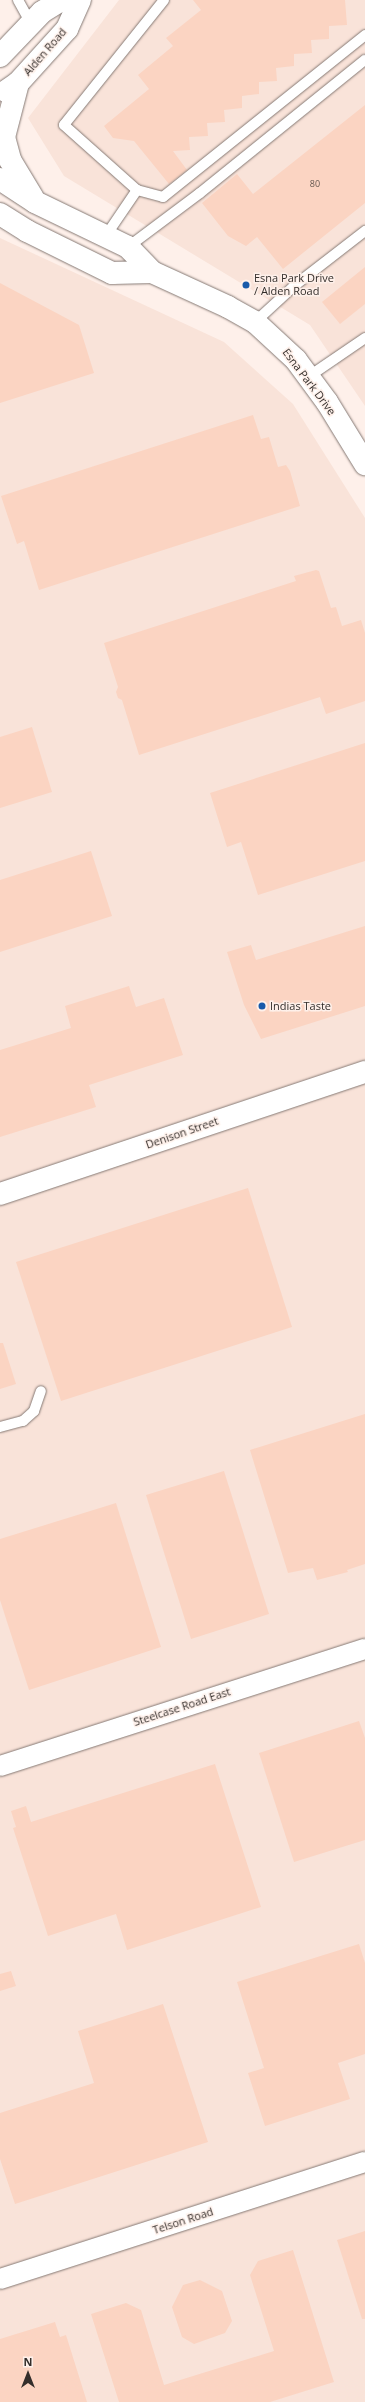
<!DOCTYPE html>
<html>
<head>
<meta charset="utf-8">
<style>
  body { margin:0 }
  #map { position:relative; width:365px; height:2402px; overflow:hidden; background:#fef0ea; font-family:"Open Sans",sans-serif }
  div>[style] { position:absolute }
  .built>* { inset:0; background:#f9e3d9 }
  .building>* { inset:0; background:#fbd4c2 }
  .roads { filter:drop-shadow(0 0 1px #857974) drop-shadow(0 0 1px #857974) }
  .lane>* { height:10px; margin:-5px; padding:0 5px; transform-origin:5px; border-radius:5px; background:#fff }
  .street>* { height:20px; margin:-10px; padding:0 10px; transform-origin:10px; border-radius:10px; background:#fff }
  .secondary>* { height:22px; margin:-11px; padding:0 11px; transform-origin:11px; border-radius:11px; background:#fff }
  .dots>* { width:11px; height:11px; translate:-50% -50%; box-sizing:border-box; border:2px solid #fef0ea; border-radius:50% }
  span { translate:-50% -50%; white-space:nowrap; text-align:center; line-height:1.15; -webkit-text-stroke:3px #fef0ea; paint-order:stroke }
  .number-label { font-size:9px; color:#655851 }
  .number-label span { -webkit-text-stroke-width:0 }
  .street-label { font-size:11px; color:#332e2b }
  .poi-label { font-size:11px; color:#332e2b }
  .left { translate:0 -50%; text-align:left }
  .north { position:absolute; left:8px; top:2354px; width:40px; height:40px; -webkit-text-stroke:3px #fef0ea; paint-order:stroke; rotate:0deg; font-size:11px; font-weight:700; line-height:16px; text-align:center; color:#332e2b }
  .north::after { content:''; display:block; margin:auto; width:14px; height:18px; background:#332e2b; clip-path:polygon(50% 0,100% 100%,50% 72%,0 100%) }
</style>
</head>
<body>
<div id="map">
  <div class="built">
    <i style="clip-path:polygon(119px 0,365px 0,365px 406px,310px 325px,64px 176px,28px 118px)"></i>
    <i style="clip-path:polygon(0 238px,224px 342px,293px 404px,365px 518px,365px 2402px,0 2402px)"></i>
  </div>
  <div class="building">
    <i style="clip-path:polygon(193px 0,345px 0,347px 25px,329px 26px,329px 39px,311px 40px,312px 53px,294px 54px,294px 66px,276px 68px,277px 81px,259px 82px,259px 94px,242px 96px,242px 108px,224px 110px,225px 122px,207px 123px,208px 136px,189px 137px,190px 150px,173px 151px,187px 170px,169px 184px,134px 141px,113px 138px,104px 126px,149px 89px,138px 75px,173px 46px,166px 38px,201px 10px)"></i>
    <i style="clip-path:polygon(365px 105px,365px 203px,283px 269px,257px 237px,246px 246px,228px 236px,202px 203px,237px 174px,253px 194px)"></i>
    <i style="clip-path:polygon(365px 267px,365px 304px,340px 324px,322px 302px)"></i>
    <i style="clip-path:polygon(0 283px,79px 325px,94px 373px,0 403px)"></i>
    <i style="clip-path:polygon(253px 415px,261px 439px,269px 437px,278px 467px,286px 465px,290px 471px,300px 506px,39px 590px,24px 541px,17px 544px,1px 496px)"></i>
    <i style="clip-path:polygon(316px 570px,319px 571px,331px 608px,336px 607px,342px 626px,361px 620px,365px 633px,365px 701px,326px 714px,320px 697px,139px 755px,122px 700px,118px 698px,116px 692px,118px 687px,104px 643px,296px 581px,294px 576px)"></i>
    <i style="clip-path:polygon(32px 727px,52px 792px,0 808px,0 737px)"></i>
    <i style="clip-path:polygon(365px 743px,365px 861px,258px 895px,241px 842px,227px 847px,210px 793px)"></i>
    <i style="clip-path:polygon(91px 851px,112px 916px,0 952px,0 880px)"></i>
    <i style="clip-path:polygon(365px 926px,365px 1006px,261px 1039px,244px 1005px,227px 952px,251px 945px,256px 960px)"></i>
    <i style="clip-path:polygon(129px 986px,136px 1007px,164px 998px,183px 1055px,89px 1085px,96px 1107px,0 1137px,0 1050px,71px 1028px,65px 1006px)"></i>
    <i style="clip-path:polygon(248px 1188px,292px 1327px,61px 1401px,16px 1262px)"></i>
    <i style="clip-path:polygon(0 1343px,3px 1343px,16px 1384px,0 1389px)"></i>
    <i style="clip-path:polygon(365px 1414px,365px 1564px,347px 1570px,348px 1572px,317px 1580px,313px 1568px,288px 1573px,250px 1450px)"></i>
    <i style="clip-path:polygon(224px 1471px,269px 1614px,191px 1639px,146px 1495px)"></i>
    <i style="clip-path:polygon(116px 1503px,161px 1647px,29px 1690px,0 1600px,0 1539px)"></i>
    <i style="clip-path:polygon(359px 1721px,365px 1738px,365px 1840px,294px 1862px,259px 1753px)"></i>
    <i style="clip-path:polygon(215px 1764px,261px 1907px,127px 1950px,116px 1914px,48px 1936px,13px 1828px,16px 1827px,11px 1811px,26px 1806px,31px 1822px)"></i>
    <i style="clip-path:polygon(359px 1944px,365px 1963px,365px 2054px,338px 2063px,350px 2099px,265px 2126px,248px 2073px,264px 2068px,237px 1982px)"></i>
    <i style="clip-path:polygon(11px 1971px,16px 1986px,0 1991px,0 1974px)"></i>
    <i style="clip-path:polygon(163px 2004px,208px 2142px,15px 2204px,0 2159px,0 2113px,94px 2083px,78px 2031px)"></i>
    <i style="clip-path:polygon(365px 2231px,365px 2319px,362px 2319px,337px 2240px)"></i>
    <i style="clip-path:polygon(293px 2250px,334px 2382px,270px 2402px,119px 2402px,91px 2314px,126px 2303px,141px 2310px,164px 2385px,274px 2351px,250px 2275px,258px 2261px)"></i>
    <i style="clip-path:polygon(200px 2280px,222px 2291px,232px 2321px,225px 2333px,194px 2344px,182px 2337px,172px 2307px,183px 2285px)"></i>
    <i style="clip-path:polygon(55px 2322px,60px 2337px,66px 2335px,87px 2402px,0 2402px,0 2339px)"></i>
  </div>
  <div class="roads">
    <div class="lane">
      <i style="left:18px;top:0;width:26px;rotate:61deg"></i>
      <i style="left:164px;top:0;width:160px;rotate:128.7deg"></i>
      <i style="left:64px;top:125px;width:98px;rotate:41.7deg"></i>
      <i style="left:137px;top:190px;width:27px;rotate:15deg"></i>
      <i style="left:163px;top:197px;width:259px;rotate:-38.7deg"></i>
      <i style="left:105px;top:237px;width:57px;rotate:-55.8deg"></i>
      <i style="left:128px;top:247px;width:90px;rotate:-36.9deg"></i>
      <i style="left:200px;top:193px;width:212px;rotate:-38.9deg"></i>
      <i style="left:255px;top:322px;width:53px;rotate:-42.7deg"></i>
      <i style="left:294px;top:286px;width:90px;rotate:-37.8deg"></i>
      <i style="left:308px;top:377px;width:69px;rotate:-34.4deg"></i>
      <i style="left:0;top:1427px;width:24px;rotate:-15deg"></i>
      <i style="left:23px;top:1421px;width:15px;rotate:-42deg"></i>
      <i style="left:34px;top:1411px;width:21px;rotate:-71deg"></i>
    </div>
    <div class="street">
      <i style="left:0;top:1766px;width:383px;rotate:-17.8deg"></i>
      <i style="left:0;top:2279px;width:383px;rotate:-17.8deg"></i>
    </div>
    <div class="secondary">
      <i style="left:0;top:56px;width:61px;rotate:-46.3deg"></i>
      <i style="left:42px;top:12px;width:22px;rotate:-32deg"></i>
      <i style="left:18px;top:83px;width:56px;rotate:104.5deg"></i>
      <i style="left:4px;top:137px;width:24px;rotate:75deg"></i>
      <i style="left:10px;top:160px;width:44px;rotate:58.8deg"></i>
      <i style="left:6px;top:91px;width:14px;rotate:-34deg"></i>
      <i style="left:18px;top:83px;width:73px;rotate:-47.8deg"></i>
      <i style="left:67px;top:29px;width:32px;rotate:-66deg"></i>
      <i style="left:0;top:179px;width:42px;rotate:33.3deg"></i>
      <i style="left:35px;top:202px;width:103px;rotate:25.8deg"></i>
      <i style="left:128px;top:247px;width:35px;rotate:46deg"></i>
      <i style="left:152px;top:272px;width:84px;rotate:24.7deg"></i>
      <i style="left:228px;top:307px;width:31px;rotate:29deg"></i>
      <i style="left:255px;top:322px;width:56px;rotate:42.8deg"></i>
      <i style="left:296px;top:360px;width:52px;rotate:53.6deg"></i>
      <i style="left:327px;top:402px;width:73px;rotate:58.5deg"></i>
      <i style="left:0;top:214px;width:32px;rotate:32deg"></i>
      <i style="left:27px;top:231px;width:95px;rotate:26.3deg"></i>
      <i style="left:112px;top:273px;width:40px;rotate:-1.4deg"></i>
      <i style="left:0;top:1194px;width:385px;rotate:-18.5deg"></i>
    </div>
  </div>
  <div class="dots">
    <i style="left:246px;top:285px;background:#185aaa"></i>
    <i style="left:262px;top:1006px;background:#185aaa"></i>
  </div>
  <div class="number-label">
    <span style="left:315px;top:184px">80</span>
  </div>
  <div class="street-label">
    <span style="left:45px;top:52px;rotate:-49deg">Alden Road</span>
    <span style="left:309px;top:382px;rotate:53deg">Esna Park Drive</span>
    <span style="left:182px;top:1133px;rotate:-19deg">Denison Street</span>
    <span style="left:182px;top:1707px;rotate:-18deg">Steelcase Road East</span>
    <span style="left:183px;top:2221px;rotate:-18deg">Telson Road</span>
  </div>
  <div class="poi-label">
    <span class="left" style="left:254px;top:285px">Esna Park Drive<br>/ Alden Road</span>
    <span class="left" style="left:270px;top:1006px">Indias Taste</span>
  </div>
  <div class="north">N</div>
</div>
</body>
</html>
